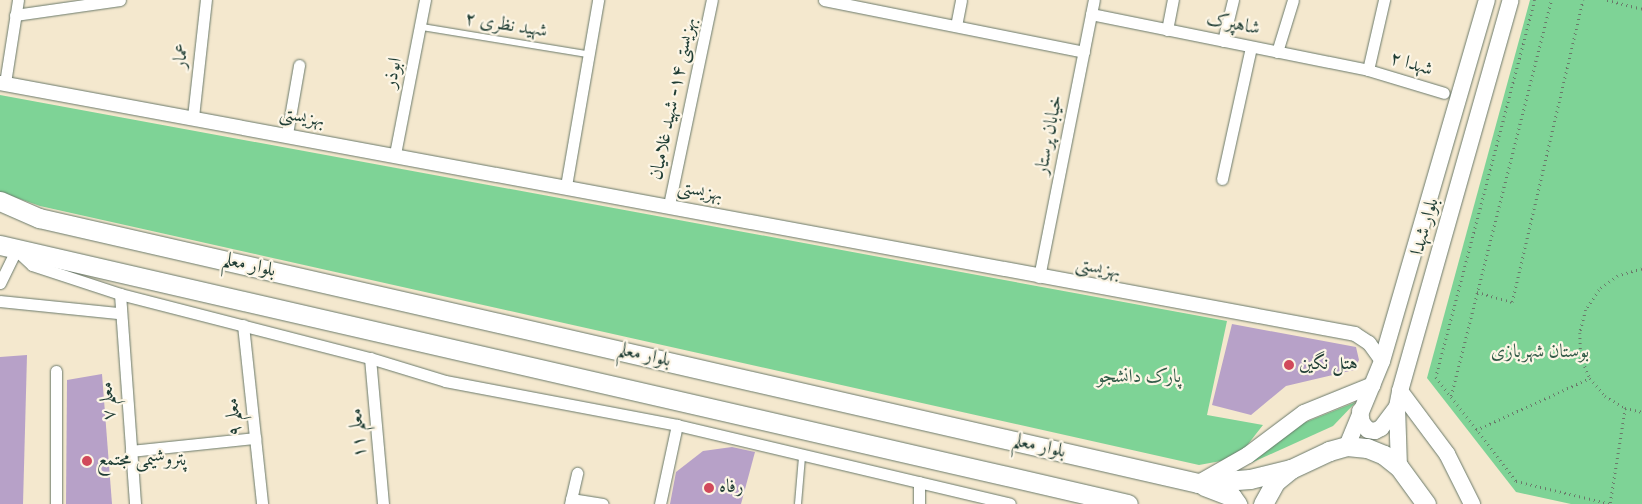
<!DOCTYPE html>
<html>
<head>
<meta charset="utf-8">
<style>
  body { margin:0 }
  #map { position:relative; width:1642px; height:504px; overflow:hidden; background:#f4e8ce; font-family:"IM FELL English",Amiri,serif }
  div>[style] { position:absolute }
  .green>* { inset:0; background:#7ed396 }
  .building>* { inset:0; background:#b7a1c8 }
  .path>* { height:2.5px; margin-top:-1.25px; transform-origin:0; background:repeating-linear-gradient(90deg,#6a796a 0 1px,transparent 0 5px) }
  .roads { filter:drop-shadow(0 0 1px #6a796a) drop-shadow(0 0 1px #6a796a) }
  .service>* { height:5.5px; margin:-2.75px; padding:0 2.75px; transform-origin:2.75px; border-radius:2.75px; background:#fff }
  .minor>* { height:11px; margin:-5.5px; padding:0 5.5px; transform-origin:5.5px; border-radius:5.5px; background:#fff }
  .tertiary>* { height:14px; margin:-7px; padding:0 7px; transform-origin:7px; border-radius:7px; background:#fff }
  .secondary>* { height:16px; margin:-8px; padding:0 8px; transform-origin:8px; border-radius:8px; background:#fff }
  .primary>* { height:19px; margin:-9.5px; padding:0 9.5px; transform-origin:9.5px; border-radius:9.5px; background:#fff }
  .trunk>* { height:19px; margin:-9.5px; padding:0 9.5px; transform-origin:9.5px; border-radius:9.5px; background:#fff }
  .dots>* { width:14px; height:14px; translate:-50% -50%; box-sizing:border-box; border:2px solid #fcf5e5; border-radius:50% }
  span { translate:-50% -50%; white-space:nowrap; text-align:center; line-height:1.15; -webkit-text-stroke:4.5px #fcf5e5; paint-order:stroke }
  .street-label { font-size:19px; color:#1f3d34 }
  .park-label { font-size:19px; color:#325b48 }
  .poi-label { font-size:19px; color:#1f3d34 }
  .left { translate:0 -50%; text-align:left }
</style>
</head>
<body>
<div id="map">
  <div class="green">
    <i style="clip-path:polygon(1530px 0,1642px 0,1642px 504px,1571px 504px,1516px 492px,1427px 378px)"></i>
    <i style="clip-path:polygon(0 95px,1227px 321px,1207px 415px,1263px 425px,1245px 448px,1221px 461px,1199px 465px,40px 206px,0 192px)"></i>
    <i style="clip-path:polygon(1356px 402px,1333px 426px,1251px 463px,1296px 426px)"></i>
  </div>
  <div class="building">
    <i style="clip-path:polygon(1232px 324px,1356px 347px,1359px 360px,1354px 370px,1286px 386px,1251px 415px,1212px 405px)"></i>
    <i style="clip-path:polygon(27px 355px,23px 504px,0 504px,0 357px)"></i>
    <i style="clip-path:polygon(102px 374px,112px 504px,66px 504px,67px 380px)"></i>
    <i style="clip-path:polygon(732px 447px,755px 452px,741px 504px,670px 504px,676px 472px,703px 451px)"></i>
  </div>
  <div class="path">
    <i style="left:1535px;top:0;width:390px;rotate:104.7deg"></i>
    <i style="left:1436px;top:377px;width:131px;rotate:52.4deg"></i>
    <i style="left:1516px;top:481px;width:99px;rotate:13.5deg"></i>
    <i style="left:1607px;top:0;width:36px;rotate:14deg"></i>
    <i style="left:1642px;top:269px;width:25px;rotate:164deg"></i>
    <i style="left:1618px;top:276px;width:24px;rotate:144deg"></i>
    <i style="left:1599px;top:290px;width:24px;rotate:123deg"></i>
    <i style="left:1586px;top:310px;width:24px;rotate:105deg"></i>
    <i style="left:1580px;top:333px;width:24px;rotate:88deg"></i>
    <i style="left:1581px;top:357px;width:23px;rotate:67deg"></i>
    <i style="left:1590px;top:378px;width:23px;rotate:50deg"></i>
    <i style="left:1605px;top:396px;width:23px;rotate:31deg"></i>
    <i style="left:1625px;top:408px;width:17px;rotate:13deg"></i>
    <i style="left:1477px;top:292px;width:36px;rotate:16deg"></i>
    <i style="left:1512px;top:302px;width:310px;rotate:-76.8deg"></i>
    <i style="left:1451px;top:396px;width:408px;rotate:-75.8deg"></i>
    <i style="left:1476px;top:430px;width:125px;rotate:-24.5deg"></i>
    <i style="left:1610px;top:503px;width:96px;rotate:-81deg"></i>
  </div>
  <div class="roads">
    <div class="service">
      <i style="left:422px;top:27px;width:166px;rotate:9.3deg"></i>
      <i style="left:798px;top:504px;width:47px;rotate:-85.1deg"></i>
    </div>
    <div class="minor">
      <i style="left:824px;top:0;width:265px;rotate:11.3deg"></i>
      <i style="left:1091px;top:14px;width:283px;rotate:11.4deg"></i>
      <i style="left:1368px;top:70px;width:79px;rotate:16.8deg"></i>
      <i style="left:15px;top:15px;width:106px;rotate:-8.1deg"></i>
      <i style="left:956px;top:26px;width:26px;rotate:-79deg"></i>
      <i style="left:1167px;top:30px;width:31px;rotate:-79deg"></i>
      <i style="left:1223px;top:41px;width:42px;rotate:-76.3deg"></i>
      <i style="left:1277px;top:52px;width:54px;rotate:-72.9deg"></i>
      <i style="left:1368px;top:70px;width:72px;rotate:-77.1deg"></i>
      <i style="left:5px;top:83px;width:84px;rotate:-81.1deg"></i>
      <i style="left:193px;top:117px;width:118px;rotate:-83.7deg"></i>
      <i style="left:287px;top:134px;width:70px;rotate:-80.1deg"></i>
      <i style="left:395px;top:154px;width:157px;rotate:-79deg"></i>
      <i style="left:1222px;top:179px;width:135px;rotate:-77.6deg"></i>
      <i style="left:566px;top:186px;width:189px;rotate:-80.2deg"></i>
      <i style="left:669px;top:205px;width:209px;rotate:-78.2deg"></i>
      <i style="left:1039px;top:277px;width:282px;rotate:-78.8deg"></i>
      <i style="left:0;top:283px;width:37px;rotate:-64deg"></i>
      <i style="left:16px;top:250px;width:22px;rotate:43deg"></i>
      <i style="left:32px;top:265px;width:93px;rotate:18.2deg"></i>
      <i style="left:120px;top:294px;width:258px;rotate:14.4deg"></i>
      <i style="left:370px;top:358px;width:78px;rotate:17deg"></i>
      <i style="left:445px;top:381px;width:236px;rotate:10.7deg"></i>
      <i style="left:677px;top:425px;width:342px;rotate:13.3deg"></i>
      <i style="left:120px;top:294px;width:211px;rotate:85.9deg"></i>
      <i style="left:0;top:301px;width:120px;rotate:5.8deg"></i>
      <i style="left:243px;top:325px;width:180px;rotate:83.9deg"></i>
      <i style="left:370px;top:358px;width:147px;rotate:84.9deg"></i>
      <i style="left:56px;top:371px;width:133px;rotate:90deg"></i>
      <i style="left:131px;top:451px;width:125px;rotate:-6deg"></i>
      <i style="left:571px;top:499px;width:32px;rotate:9deg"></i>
      <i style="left:570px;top:504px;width:32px;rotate:-77deg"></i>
      <i style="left:660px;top:504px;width:81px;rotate:-77.9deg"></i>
      <i style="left:919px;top:504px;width:22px;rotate:-90deg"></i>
    </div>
    <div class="tertiary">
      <i style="left:0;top:83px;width:1378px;rotate:10.49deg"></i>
      <i style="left:1355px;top:334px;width:17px;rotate:33deg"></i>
      <i style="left:1369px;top:343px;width:22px;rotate:54deg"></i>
    </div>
    <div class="secondary">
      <i style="left:1400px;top:391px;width:79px;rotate:53.3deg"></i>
      <i style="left:1447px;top:454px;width:56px;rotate:63.4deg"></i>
      <i style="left:1360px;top:411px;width:12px;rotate:81deg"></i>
      <i style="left:1362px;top:423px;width:9px;rotate:49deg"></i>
      <i style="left:1368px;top:430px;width:7px;rotate:8deg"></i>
      <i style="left:1375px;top:431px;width:7px;rotate:-27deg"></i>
      <i style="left:1381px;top:428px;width:26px;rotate:-53deg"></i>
      <i style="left:1347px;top:446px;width:92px;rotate:-67.6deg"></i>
      <i style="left:1382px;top:361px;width:376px;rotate:-73.8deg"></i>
      <i style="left:1399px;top:467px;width:60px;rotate:-91.9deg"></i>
      <i style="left:1397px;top:407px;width:16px;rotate:-79deg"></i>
      <i style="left:1400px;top:391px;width:406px;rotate:-74.2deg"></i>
      <i style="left:1199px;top:483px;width:56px;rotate:-29.7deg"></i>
      <i style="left:1248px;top:455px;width:70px;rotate:-36.9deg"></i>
      <i style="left:1304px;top:413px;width:74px;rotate:-22.1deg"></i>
    </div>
    <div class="primary">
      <i style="left:0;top:201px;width:43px;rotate:23.6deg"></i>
      <i style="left:39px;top:218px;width:1189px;rotate:12.88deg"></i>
      <i style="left:1198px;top:483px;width:52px;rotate:-4.4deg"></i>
      <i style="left:1250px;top:479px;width:42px;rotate:-13.7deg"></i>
      <i style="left:0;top:245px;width:1157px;rotate:12.93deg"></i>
      <i style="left:1204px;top:486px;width:30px;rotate:21deg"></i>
      <i style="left:1232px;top:497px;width:9px;rotate:54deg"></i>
    </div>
    <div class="trunk">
      <i style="left:1263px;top:504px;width:26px;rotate:-61deg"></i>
      <i style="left:1276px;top:481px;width:19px;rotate:-39deg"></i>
      <i style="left:1291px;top:469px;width:42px;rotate:-25.3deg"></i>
      <i style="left:1329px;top:451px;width:19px;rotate:-16deg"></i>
      <i style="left:1347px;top:446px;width:20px;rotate:6deg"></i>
      <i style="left:1367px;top:448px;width:18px;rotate:22deg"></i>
      <i style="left:1384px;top:455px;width:19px;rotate:39deg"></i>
      <i style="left:1399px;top:467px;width:46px;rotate:53.9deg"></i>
    </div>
  </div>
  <div class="dots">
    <i style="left:1289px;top:365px;background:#d1495b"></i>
    <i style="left:87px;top:461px;background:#d1495b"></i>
    <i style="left:709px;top:488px;background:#d1495b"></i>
  </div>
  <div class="street-label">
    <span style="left:1233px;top:25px;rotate:11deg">شاهپرک</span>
    <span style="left:506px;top:26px;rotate:9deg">شهید نظری ۲</span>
    <span style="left:182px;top:56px;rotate:-84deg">عمار</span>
    <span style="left:1411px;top:65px;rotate:17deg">شهدا ۲</span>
    <span style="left:394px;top:73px;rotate:-78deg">ابوذر</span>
    <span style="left:674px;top:99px;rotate:-78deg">بهزیستی ۱۴- شهید غلامیان</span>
    <span style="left:302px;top:118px;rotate:10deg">بهزیستی</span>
    <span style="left:1050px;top:135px;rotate:-79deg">خیابان پرستار</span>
    <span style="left:700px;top:192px;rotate:11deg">بهزیستی</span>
    <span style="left:1426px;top:227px;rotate:-74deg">بلوار شهدا</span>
    <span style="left:249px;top:266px;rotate:13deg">بلوار معلم</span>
    <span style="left:1098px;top:269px;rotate:11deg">بهزیستی</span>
    <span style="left:644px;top:356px;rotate:13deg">بلوار معلم</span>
    <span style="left:109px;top:401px;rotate:-95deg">معلم ۷</span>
    <span style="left:235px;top:417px;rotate:-96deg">معلم ۹</span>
    <span style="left:359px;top:433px;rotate:-95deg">معلم ۱۱</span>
    <span style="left:1039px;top:447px;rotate:13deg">بلوار معلم</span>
  </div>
  <div class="park-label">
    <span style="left:1540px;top:353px">بوستان شهربازی</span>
    <span style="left:1139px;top:378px">پارک دانشجو</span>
  </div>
  <div class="poi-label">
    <span class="left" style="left:1299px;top:365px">هتل نگین</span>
    <span class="left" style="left:97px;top:461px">پتروشیمی مجتمع</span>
    <span class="left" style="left:719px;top:488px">رفاه</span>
  </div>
</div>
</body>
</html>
